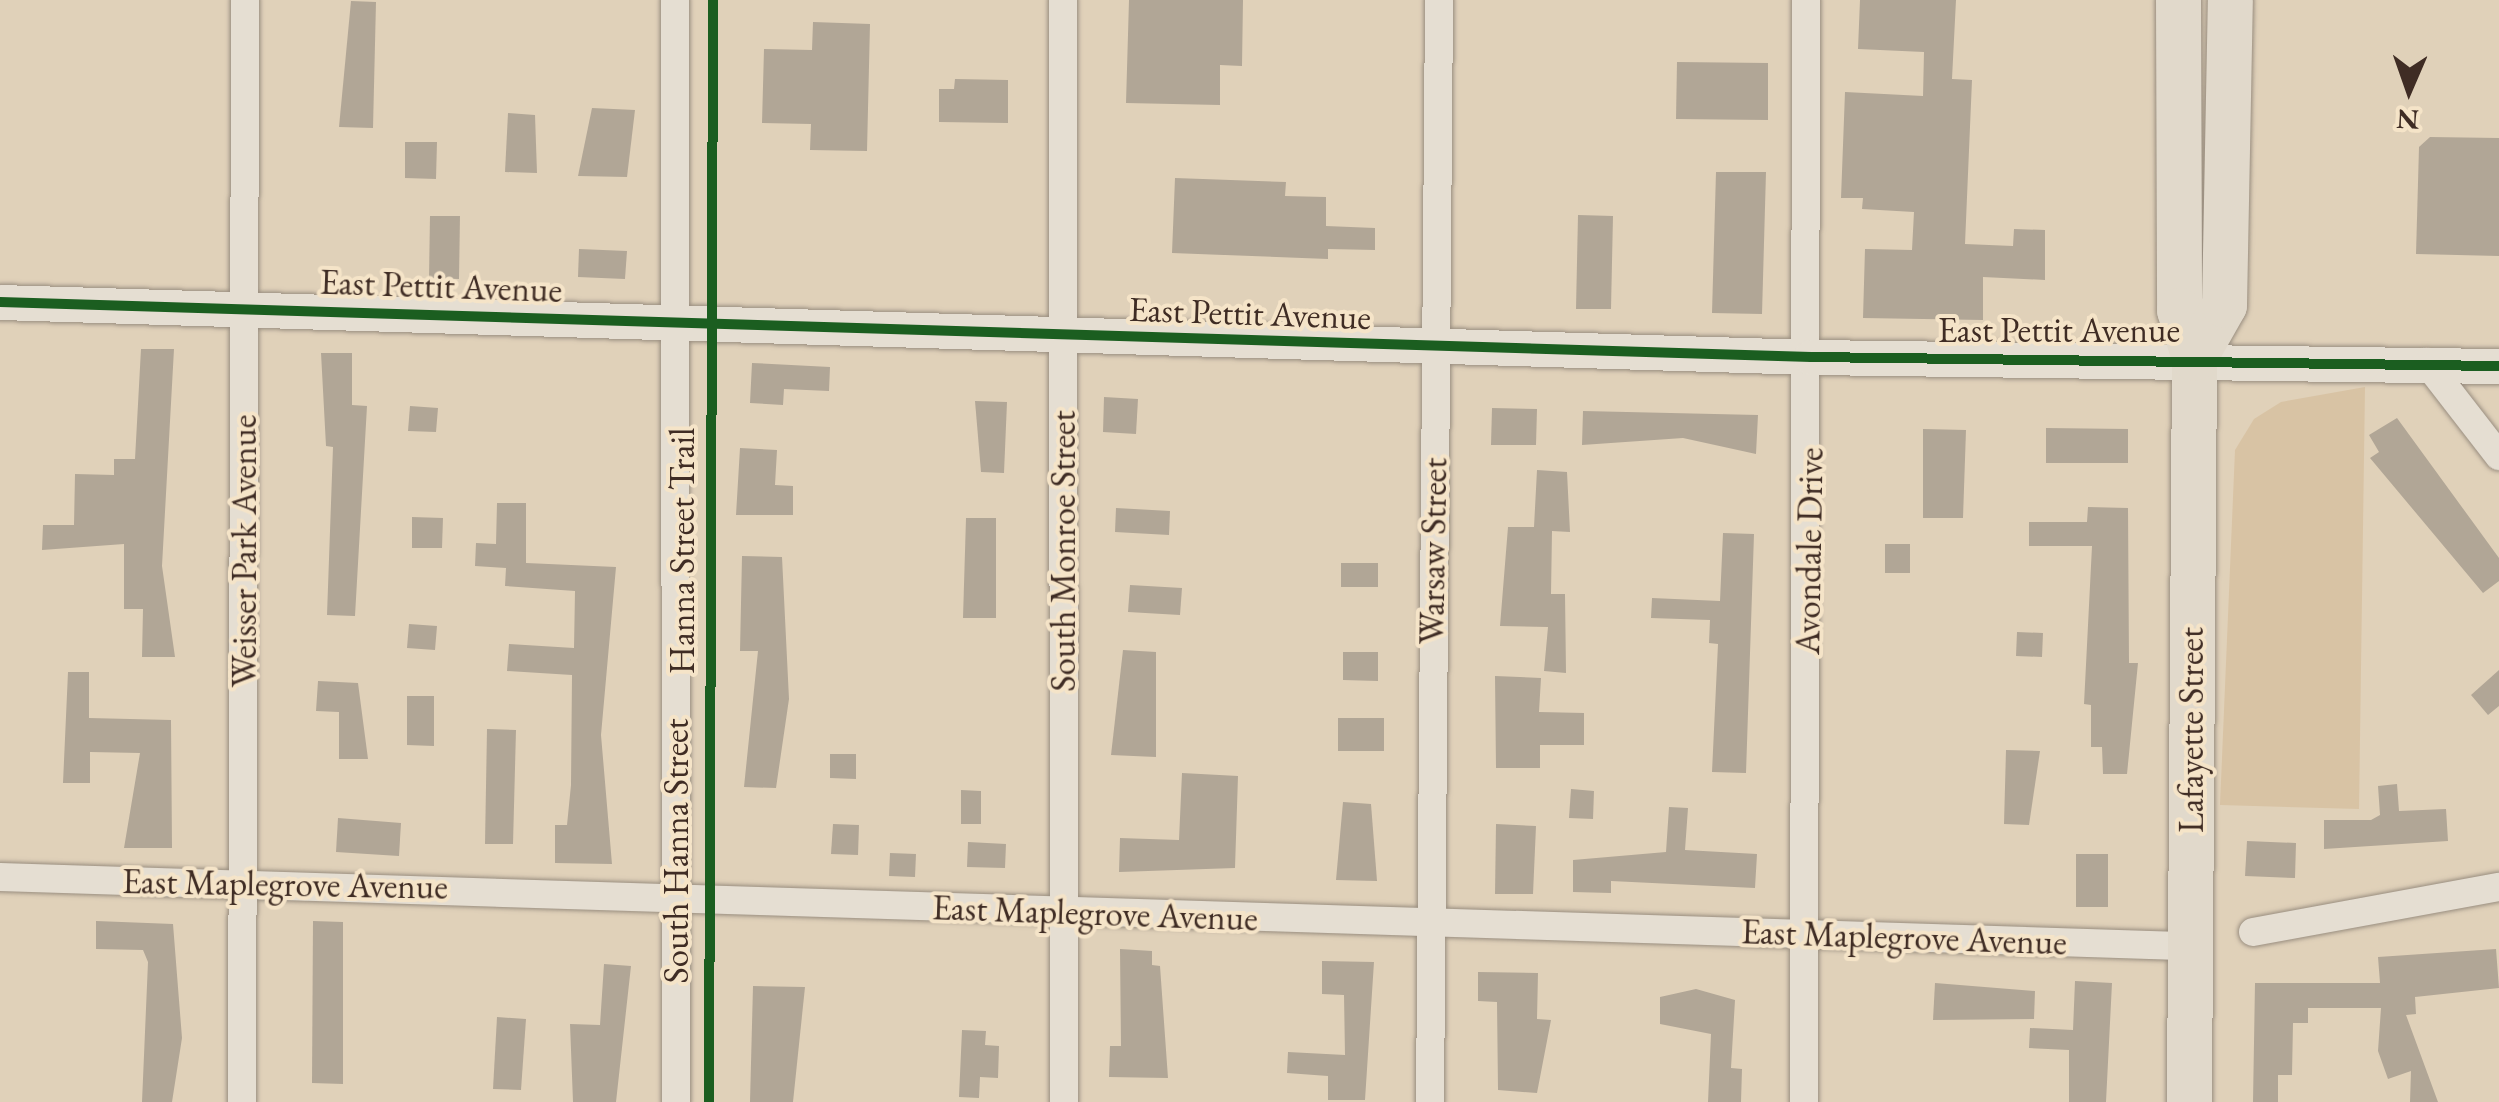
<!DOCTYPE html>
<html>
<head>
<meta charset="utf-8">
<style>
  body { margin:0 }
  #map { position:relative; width:2499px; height:1102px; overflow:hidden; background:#e0d1b9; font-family:"EB Garamond",serif }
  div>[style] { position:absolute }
  .green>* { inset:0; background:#d8c3a4 }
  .building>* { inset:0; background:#b1a696 }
  .roads { filter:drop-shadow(0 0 2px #998e80) drop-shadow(0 0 2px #998e80) }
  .minor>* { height:28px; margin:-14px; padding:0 14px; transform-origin:14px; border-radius:14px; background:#e5ded2 }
  .tertiary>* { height:35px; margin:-17.5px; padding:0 17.5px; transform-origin:17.5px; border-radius:17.5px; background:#e5ded2 }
  .trunk>* { height:45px; margin:-22.5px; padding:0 22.5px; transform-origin:22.5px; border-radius:22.5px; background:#e1d9cb }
  .cycleway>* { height:10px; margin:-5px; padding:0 5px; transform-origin:5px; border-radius:5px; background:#1b5e20 }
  span { translate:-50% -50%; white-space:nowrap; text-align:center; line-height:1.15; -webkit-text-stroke:8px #f5e4c8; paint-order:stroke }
  .street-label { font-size:35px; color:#3f2c24 }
  .north { position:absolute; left:2359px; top:40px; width:100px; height:100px; -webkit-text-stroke:8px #f5e4c8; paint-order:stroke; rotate:182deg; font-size:28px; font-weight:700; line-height:40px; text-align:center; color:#3f2c24 }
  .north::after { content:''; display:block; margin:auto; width:35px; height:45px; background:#3f2c24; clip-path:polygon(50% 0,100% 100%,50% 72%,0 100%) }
</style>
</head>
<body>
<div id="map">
  <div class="green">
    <i style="clip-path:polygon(2365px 387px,2359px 809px,2220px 805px,2235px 450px,2254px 419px,2281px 402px)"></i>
  </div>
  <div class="building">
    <i style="clip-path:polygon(1129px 0,1243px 0,1242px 66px,1220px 65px,1220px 105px,1126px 103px)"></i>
    <i style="clip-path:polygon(1860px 0,1956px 0,1952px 79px,1972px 80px,1965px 244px,2013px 246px,2014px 229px,2045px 230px,2045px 280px,1983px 277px,1983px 320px,1863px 318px,1865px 249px,1912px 250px,1914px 212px,1862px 209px,1863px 198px,1841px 198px,1845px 92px,1923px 96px,1924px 52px,1858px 49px)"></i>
    <i style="clip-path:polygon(351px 1px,376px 2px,373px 128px,339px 127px)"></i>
    <i style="clip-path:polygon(813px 22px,870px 24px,867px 151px,810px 150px,811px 124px,762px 123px,764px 49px,812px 50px)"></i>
    <i style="clip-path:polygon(1677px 62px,1768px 63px,1768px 120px,1676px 119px)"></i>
    <i style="clip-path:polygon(955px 79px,1008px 80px,1008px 123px,939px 122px,939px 89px,954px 89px)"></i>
    <i style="clip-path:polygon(592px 108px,635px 110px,627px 177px,578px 176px)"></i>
    <i style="clip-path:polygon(508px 113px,535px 115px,537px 173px,505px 172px)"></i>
    <i style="clip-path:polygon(2430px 137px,2499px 138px,2499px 256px,2416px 254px,2419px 147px)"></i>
    <i style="clip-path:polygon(405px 142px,437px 142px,436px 179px,405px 178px)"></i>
    <i style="clip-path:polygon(1716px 172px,1766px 172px,1762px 314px,1712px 313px)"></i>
    <i style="clip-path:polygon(1175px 178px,1286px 182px,1285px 196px,1326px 197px,1326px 226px,1375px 228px,1375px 250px,1328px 249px,1328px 259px,1172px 253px)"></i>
    <i style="clip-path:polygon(1578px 215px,1613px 216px,1611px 309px,1576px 309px)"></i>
    <i style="clip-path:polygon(430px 216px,460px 216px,459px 279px,429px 278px)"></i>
    <i style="clip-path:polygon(579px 249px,627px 251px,625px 279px,578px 277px)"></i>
    <i style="clip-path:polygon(141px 349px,174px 349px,162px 566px,175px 657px,142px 657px,143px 609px,124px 609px,124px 544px,42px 550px,43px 525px,74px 525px,75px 474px,114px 475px,114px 459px,135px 459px)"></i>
    <i style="clip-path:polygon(321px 353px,352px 353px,352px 405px,367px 406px,355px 616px,327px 615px,333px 447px,326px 446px)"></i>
    <i style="clip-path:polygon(752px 363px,830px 367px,829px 391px,784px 389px,783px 405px,750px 403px)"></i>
    <i style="clip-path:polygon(1104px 397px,1138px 399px,1136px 434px,1103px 432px)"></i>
    <i style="clip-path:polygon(975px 401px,1007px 402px,1004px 473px,981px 472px)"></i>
    <i style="clip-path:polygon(410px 406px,438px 408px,436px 432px,408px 431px)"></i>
    <i style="clip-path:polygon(1492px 408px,1537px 409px,1536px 445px,1491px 445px)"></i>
    <i style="clip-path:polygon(1583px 411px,1758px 415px,1756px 454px,1683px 438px,1582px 445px)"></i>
    <i style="clip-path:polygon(2397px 418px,2499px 558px,2499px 581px,2483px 593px,2370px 458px,2379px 452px,2369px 435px)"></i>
    <i style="clip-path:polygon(2046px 428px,2128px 429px,2128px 463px,2046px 463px)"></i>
    <i style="clip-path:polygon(1923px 429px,1966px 430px,1963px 518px,1923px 518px)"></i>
    <i style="clip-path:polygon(740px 448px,777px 450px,775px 485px,793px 486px,793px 515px,736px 515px)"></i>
    <i style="clip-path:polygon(1537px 470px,1567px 472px,1570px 532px,1552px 531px,1551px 594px,1565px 594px,1566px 673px,1544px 671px,1548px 627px,1500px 626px,1508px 527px,1534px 527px)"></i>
    <i style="clip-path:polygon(497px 503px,526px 503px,526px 563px,616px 567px,601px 735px,612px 864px,555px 863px,555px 825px,567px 825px,571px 785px,572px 675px,507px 671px,509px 644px,574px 648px,575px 591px,505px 586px,506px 568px,475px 566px,476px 543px,496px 544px)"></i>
    <i style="clip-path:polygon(2088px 507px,2128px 508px,2129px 663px,2138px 663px,2127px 774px,2103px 774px,2102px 747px,2091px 747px,2091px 705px,2084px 704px,2092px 546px,2029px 546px,2029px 522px,2087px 522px)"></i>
    <i style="clip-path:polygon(1116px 508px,1170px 511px,1169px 535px,1115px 532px)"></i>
    <i style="clip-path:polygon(412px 517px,443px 518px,442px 548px,412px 548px)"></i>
    <i style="clip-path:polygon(966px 518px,996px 518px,996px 618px,963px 618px)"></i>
    <i style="clip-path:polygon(1723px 533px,1754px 534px,1746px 773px,1712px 772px,1718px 644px,1709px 643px,1710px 620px,1651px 618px,1652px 598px,1720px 601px)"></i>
    <i style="clip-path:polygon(1885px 544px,1910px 544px,1910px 573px,1885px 573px)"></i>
    <i style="clip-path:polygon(742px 556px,782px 557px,789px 699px,776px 788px,744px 787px,758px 651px,740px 651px)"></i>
    <i style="clip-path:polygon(1341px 563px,1378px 563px,1378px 587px,1341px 587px)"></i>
    <i style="clip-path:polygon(1130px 585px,1182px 588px,1180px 615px,1128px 612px)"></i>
    <i style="clip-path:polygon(409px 624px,437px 626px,435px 650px,407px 648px)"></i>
    <i style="clip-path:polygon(2017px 632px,2043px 633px,2042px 657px,2016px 656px)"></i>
    <i style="clip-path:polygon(1123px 650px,1156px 652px,1156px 757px,1111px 755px)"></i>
    <i style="clip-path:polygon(1343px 652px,1378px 652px,1378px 681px,1343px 680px)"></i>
    <i style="clip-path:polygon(2499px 670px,2499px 706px,2488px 715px,2471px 695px)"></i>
    <i style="clip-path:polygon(68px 672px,89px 672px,89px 718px,171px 720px,172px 848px,124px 848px,140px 753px,90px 752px,90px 783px,63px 783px)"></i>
    <i style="clip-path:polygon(1495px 676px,1541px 678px,1539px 712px,1584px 713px,1584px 745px,1540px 745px,1540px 768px,1496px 768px)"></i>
    <i style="clip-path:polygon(318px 681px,358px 683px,368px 759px,339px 759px,339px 712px,316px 711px)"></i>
    <i style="clip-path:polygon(407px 696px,434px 696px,434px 746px,407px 745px)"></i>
    <i style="clip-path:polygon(1338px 718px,1384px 718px,1384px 751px,1338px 751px)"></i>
    <i style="clip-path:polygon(487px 729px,516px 730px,513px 844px,485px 844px)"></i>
    <i style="clip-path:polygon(2006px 750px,2040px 751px,2029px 825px,2004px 824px)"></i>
    <i style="clip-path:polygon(830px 754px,856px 754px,856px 779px,830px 778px)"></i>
    <i style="clip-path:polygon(1182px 773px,1238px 776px,1235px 868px,1119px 872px,1120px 838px,1179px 840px)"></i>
    <i style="clip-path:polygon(2397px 784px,2399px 811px,2446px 809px,2448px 841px,2324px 849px,2324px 820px,2371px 820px,2380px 815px,2378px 786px)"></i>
    <i style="clip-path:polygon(1571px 789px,1594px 791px,1593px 819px,1569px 818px)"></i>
    <i style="clip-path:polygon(961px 790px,981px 791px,981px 824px,961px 824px)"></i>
    <i style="clip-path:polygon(1343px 802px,1371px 804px,1377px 881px,1336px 880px)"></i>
    <i style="clip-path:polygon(1669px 807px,1688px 808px,1685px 850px,1757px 854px,1755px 888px,1611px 881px,1611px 893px,1573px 892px,1573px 860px,1666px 852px)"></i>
    <i style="clip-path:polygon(338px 818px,401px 823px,399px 856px,336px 852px)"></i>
    <i style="clip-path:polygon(833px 824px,859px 825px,858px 855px,831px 854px)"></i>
    <i style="clip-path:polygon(1496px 824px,1536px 826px,1533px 894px,1495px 894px)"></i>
    <i style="clip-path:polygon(2247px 841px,2296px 843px,2295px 878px,2245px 876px)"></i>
    <i style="clip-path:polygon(968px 842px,1006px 844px,1005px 868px,967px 867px)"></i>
    <i style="clip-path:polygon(890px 853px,916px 854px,915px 877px,889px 876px)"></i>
    <i style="clip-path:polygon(2076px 854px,2108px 854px,2108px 907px,2076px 907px)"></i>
    <i style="clip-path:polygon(96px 921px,173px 924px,182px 1038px,172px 1102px,142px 1102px,148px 962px,143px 950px,96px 949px)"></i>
    <i style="clip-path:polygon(313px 921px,343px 922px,343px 1084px,312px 1083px)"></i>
    <i style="clip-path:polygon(1120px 949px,1152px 951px,1152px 965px,1160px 966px,1168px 1078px,1109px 1077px,1110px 1046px,1121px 1046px)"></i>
    <i style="clip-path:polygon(2496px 949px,2499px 988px,2415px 997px,2416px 1014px,2406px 1015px,2438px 1102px,2410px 1102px,2411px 1071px,2388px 1079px,2378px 1051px,2381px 1008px,2308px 1008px,2308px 1023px,2293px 1023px,2292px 1075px,2278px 1075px,2278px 1102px,2253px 1102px,2255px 983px,2380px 983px,2378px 957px)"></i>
    <i style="clip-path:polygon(1322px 961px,1374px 962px,1365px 1100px,1328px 1100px,1328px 1076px,1287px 1073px,1288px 1052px,1345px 1055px,1344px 995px,1322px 994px)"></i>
    <i style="clip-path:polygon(604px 964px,631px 966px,616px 1102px,573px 1102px,570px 1024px,600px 1025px)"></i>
    <i style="clip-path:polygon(1478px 972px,1538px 973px,1537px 1019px,1551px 1020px,1537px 1093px,1498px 1090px,1497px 1002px,1478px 1001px)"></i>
    <i style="clip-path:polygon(2075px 981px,2112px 983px,2106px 1102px,2069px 1102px,2069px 1050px,2029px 1048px,2030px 1028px,2073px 1030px)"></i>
    <i style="clip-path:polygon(1935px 983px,2035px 991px,2034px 1019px,1933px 1020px)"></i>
    <i style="clip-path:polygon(753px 986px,805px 987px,793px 1102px,750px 1102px)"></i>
    <i style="clip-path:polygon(1696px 989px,1735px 1000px,1731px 1068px,1742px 1069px,1741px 1102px,1708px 1102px,1711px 1034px,1660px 1024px,1660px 997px)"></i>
    <i style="clip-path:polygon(497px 1017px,526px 1019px,521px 1090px,493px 1089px)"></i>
    <i style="clip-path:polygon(962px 1030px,986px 1031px,985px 1045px,999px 1046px,998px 1078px,980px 1077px,979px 1098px,959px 1097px)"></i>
  </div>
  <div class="roads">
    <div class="minor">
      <i style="left:675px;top:0;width:1102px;rotate:89.95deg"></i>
      <i style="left:1063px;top:0;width:1102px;rotate:89.95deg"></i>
      <i style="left:2426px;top:362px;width:119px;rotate:52.2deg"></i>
      <i style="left:0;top:877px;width:2190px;rotate:1.81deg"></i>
      <i style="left:2253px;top:932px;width:250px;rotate:-10.4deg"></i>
      <i style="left:242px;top:1102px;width:1102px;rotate:-89.84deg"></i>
      <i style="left:1430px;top:1102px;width:1102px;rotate:-89.53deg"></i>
      <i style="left:1804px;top:1102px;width:1102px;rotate:-89.9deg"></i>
    </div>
    <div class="tertiary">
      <i style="left:0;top:302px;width:1812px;rotate:1.74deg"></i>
      <i style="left:1811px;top:357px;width:688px;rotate:0.75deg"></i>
    </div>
    <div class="trunk">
      <i style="left:2178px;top:0;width:310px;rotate:89.8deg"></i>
      <i style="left:2179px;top:310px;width:50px;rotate:72.6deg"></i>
      <i style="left:2194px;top:358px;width:744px;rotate:90.39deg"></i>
      <i style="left:2194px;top:358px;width:61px;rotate:-60.5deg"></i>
      <i style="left:2224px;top:305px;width:305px;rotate:-88.9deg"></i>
    </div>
  </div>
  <div class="cycleway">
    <i style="left:0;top:302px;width:1812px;rotate:1.74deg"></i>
    <i style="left:1811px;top:357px;width:688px;rotate:0.75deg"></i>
    <i style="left:709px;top:1102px;width:1102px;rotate:-89.79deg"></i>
  </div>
  <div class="street-label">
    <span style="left:441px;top:286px;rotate:2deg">East Pettit Avenue</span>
    <span style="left:1250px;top:313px;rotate:2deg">East Pettit Avenue</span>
    <span style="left:2059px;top:330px">East Pettit Avenue</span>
    <span style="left:244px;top:551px;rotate:-90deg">Weisser Park Avenue</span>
    <span style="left:682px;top:551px;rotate:-90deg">Hanna Street Trail</span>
    <span style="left:1063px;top:551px;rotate:-90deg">South Monroe Street</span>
    <span style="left:1433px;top:551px;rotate:-89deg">Warsaw Street</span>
    <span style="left:1809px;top:551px;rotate:-89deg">Avondale Drive</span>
    <span style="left:2191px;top:730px;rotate:-90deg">Lafayette Street</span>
    <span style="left:676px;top:851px;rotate:-90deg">South Hanna Street</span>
    <span style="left:285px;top:884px;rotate:1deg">East Maplegrove Avenue</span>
    <span style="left:1095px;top:913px;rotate:2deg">East Maplegrove Avenue</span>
    <span style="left:1904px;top:937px;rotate:2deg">East Maplegrove Avenue</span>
  </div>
  <div class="north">N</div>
</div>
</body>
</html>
